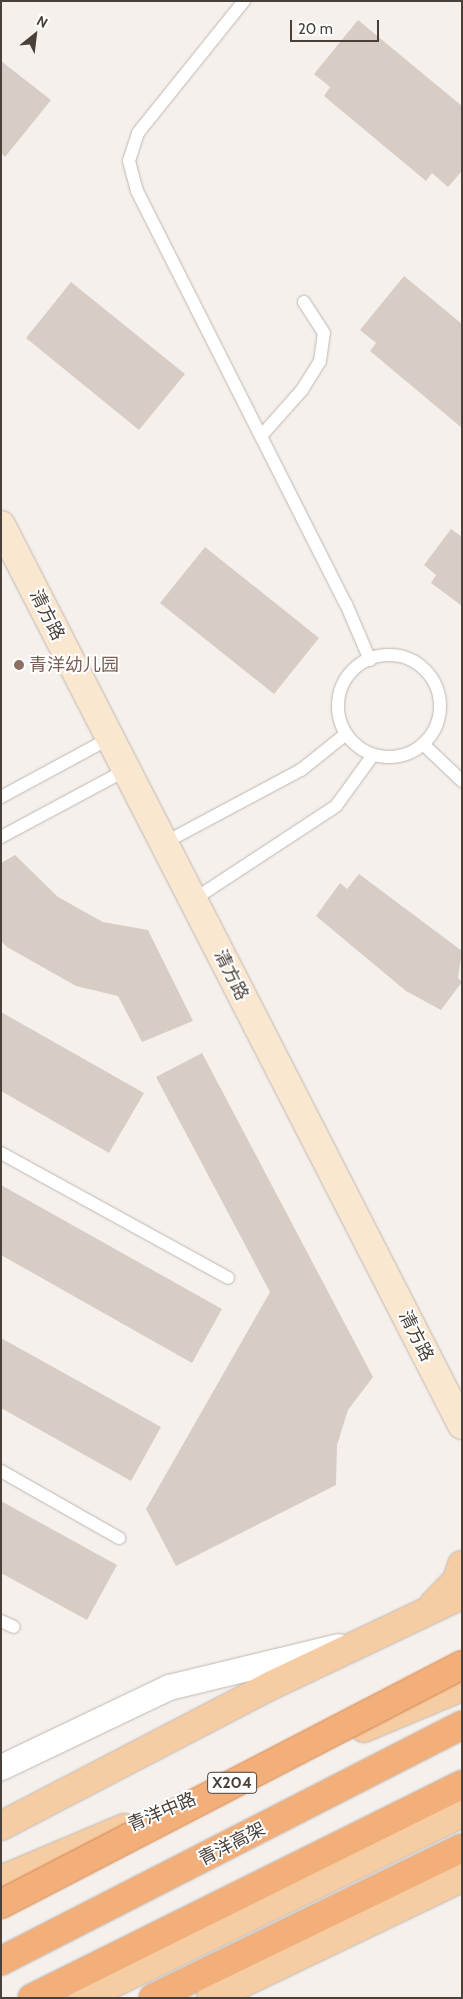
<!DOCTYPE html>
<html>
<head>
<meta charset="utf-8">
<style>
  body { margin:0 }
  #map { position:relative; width:463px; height:1999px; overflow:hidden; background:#f5f0ec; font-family:Cabin,"Noto Sans SC",sans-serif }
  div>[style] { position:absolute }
  .building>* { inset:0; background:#d8cdc5 }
  .roads { filter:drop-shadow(0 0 1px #c0b6af) drop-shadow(0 0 1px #c0b6af) }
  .lane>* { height:12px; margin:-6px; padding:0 6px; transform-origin:6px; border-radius:6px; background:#fff }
  .lane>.ring { margin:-6px; padding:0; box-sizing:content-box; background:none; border:12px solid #fff; border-radius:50% }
  .street>* { height:25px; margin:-12.5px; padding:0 12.5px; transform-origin:12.5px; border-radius:12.5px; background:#fff }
  .secondary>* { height:28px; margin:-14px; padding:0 14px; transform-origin:14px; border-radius:14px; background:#fae7d0 }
  .primary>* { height:28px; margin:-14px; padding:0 14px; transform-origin:14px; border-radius:14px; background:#f6cca3 }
  .highway>* { height:28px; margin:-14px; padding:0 14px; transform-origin:14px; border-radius:14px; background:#f2af7a }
  .bridges { filter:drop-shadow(0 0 1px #d18149) drop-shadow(0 0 1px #d18149) }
  .highway-bridge>* { height:28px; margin:-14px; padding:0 14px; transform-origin:14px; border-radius:14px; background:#f2af7a }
  .dots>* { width:14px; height:14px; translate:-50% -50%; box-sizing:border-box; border:2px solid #fff; border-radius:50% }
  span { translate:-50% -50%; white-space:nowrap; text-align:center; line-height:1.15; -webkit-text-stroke:4px #fff; paint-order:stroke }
  .shield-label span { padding:1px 4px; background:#fff; border:1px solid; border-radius:4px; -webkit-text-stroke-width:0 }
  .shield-label { font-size:16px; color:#49403a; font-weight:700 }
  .street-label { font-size:18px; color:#49403a }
  .education-label { font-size:18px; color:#785e54 }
  .left { translate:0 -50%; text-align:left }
  .frame { position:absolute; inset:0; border:2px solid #49403a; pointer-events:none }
  .north { position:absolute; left:10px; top:10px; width:50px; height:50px; -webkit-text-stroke:4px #fff; paint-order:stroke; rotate:29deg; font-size:14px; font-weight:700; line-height:20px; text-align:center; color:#49403a }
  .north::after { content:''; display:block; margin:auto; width:18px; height:22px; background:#49403a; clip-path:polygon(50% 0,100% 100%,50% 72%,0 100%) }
  .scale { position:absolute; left:290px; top:20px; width:89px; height:22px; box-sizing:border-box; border:2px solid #49403a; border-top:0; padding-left:6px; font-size:15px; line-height:18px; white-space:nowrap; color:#49403a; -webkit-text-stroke:4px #fff; paint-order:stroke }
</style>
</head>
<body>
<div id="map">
  <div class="building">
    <i style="clip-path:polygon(358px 20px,462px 106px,462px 171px,448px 187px,432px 173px,426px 181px,324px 96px,330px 87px,314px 74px)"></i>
    <i style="clip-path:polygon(1px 61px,51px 100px,5px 157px,1px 153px)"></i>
    <i style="clip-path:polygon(404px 276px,462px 324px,462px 428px,370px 351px,376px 343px,360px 330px)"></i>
    <i style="clip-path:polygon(71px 282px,185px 374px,139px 430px,26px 338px)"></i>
    <i style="clip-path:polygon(451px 529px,462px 537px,462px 606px,431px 583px,436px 575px,424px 565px)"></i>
    <i style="clip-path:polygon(205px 547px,319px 638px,274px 694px,160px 603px)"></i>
    <i style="clip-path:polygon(15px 855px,58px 897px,103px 922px,148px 930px,193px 1021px,142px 1042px,118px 996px,76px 986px,7px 947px,1px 941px,1px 863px)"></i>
    <i style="clip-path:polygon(359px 874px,462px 951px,458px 978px,462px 982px,441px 1010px,406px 991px,316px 916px,340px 883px,347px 889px)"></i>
    <i style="clip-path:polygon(1px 1012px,144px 1093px,109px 1153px,1px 1091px)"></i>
    <i style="clip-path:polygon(202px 1053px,373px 1377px,348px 1410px,337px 1445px,336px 1485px,176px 1566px,146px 1509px,270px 1292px,156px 1077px)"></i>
    <i style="clip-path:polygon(1px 1185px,222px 1309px,192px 1363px,1px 1255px)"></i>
    <i style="clip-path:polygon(1px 1338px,161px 1427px,131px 1481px,1px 1408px)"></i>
    <i style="clip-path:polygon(1px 1501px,117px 1565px,87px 1620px,1px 1573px)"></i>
  </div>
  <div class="roads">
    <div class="lane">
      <i style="left:244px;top:1px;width:169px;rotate:128.8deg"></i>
      <i style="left:138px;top:133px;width:29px;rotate:108deg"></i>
      <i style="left:129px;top:161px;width:31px;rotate:75deg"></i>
      <i style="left:137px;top:191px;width:463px;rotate:63.2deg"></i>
      <i style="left:346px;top:604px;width:61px;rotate:66.8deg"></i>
      <i style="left:261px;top:436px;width:62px;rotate:-48.3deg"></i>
      <i style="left:302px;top:390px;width:34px;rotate:-58deg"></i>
      <i style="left:320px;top:361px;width:28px;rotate:-82deg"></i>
      <i style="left:324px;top:333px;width:37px;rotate:-123deg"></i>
      <i class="ring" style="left:338px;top:655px;width:90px;height:90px"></i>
      <i style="left:423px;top:744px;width:54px;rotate:43.5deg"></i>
      <i style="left:1px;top:797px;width:124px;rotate:-28.4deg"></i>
      <i style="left:1px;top:837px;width:142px;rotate:-28.2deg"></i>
      <i style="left:164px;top:843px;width:155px;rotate:-28.1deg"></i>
      <i style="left:301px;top:770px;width:58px;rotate:-38.7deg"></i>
      <i style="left:193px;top:900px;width:171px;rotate:-33.3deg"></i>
      <i style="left:336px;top:806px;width:63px;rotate:-54deg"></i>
      <i style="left:1px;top:1153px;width:259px;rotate:28.8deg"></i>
      <i style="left:1px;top:1471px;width:136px;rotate:29.6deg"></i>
      <i style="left:1px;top:1621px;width:14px;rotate:25deg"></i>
    </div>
    <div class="street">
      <i style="left:1px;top:1767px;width:186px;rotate:-25.5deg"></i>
      <i style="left:169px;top:1687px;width:174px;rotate:-13.6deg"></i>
    </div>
    <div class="secondary">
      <i style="left:1px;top:525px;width:1011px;rotate:62.88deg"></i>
    </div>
    <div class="primary">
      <i style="left:434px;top:1604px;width:33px;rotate:-46deg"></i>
      <i style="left:457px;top:1580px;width:16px;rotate:-72deg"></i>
      <i style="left:364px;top:1728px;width:106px;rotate:-22.7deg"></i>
      <i style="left:1px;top:1826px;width:303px;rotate:-27.5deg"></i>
      <i style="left:270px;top:1686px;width:212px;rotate:-25.4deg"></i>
      <i style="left:1px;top:1880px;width:134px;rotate:-22.9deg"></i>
      <i style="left:83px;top:1998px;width:422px;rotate:-26deg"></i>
      <i style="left:211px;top:1998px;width:278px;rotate:-25.6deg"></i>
    </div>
    <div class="highway">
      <i style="left:1px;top:1961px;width:518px;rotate:-27.11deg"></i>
      <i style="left:32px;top:1998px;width:480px;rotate:-26.4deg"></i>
      <i style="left:153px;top:1998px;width:343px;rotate:-25.9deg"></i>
    </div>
  </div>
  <div class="bridges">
    <div class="highway-bridge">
      <i style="left:1px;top:1904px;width:519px;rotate:-27.4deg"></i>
    </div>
  </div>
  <div class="dots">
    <i style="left:19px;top:665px;background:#8d6e63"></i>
  </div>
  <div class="shield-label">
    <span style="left:232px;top:1783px">X204</span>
  </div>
  <div class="street-label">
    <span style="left:47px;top:615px;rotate:63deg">清方路</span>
    <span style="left:231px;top:975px;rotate:63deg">清方路</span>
    <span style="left:416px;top:1336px;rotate:63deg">清方路</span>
    <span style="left:162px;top:1812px;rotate:-23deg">青洋中路</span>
    <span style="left:232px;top:1844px;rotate:-27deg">青洋高架</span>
  </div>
  <div class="education-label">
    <span class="left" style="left:29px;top:665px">青洋幼儿园</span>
  </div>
  <div class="frame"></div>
  <div class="north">N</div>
  <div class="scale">20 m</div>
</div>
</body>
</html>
